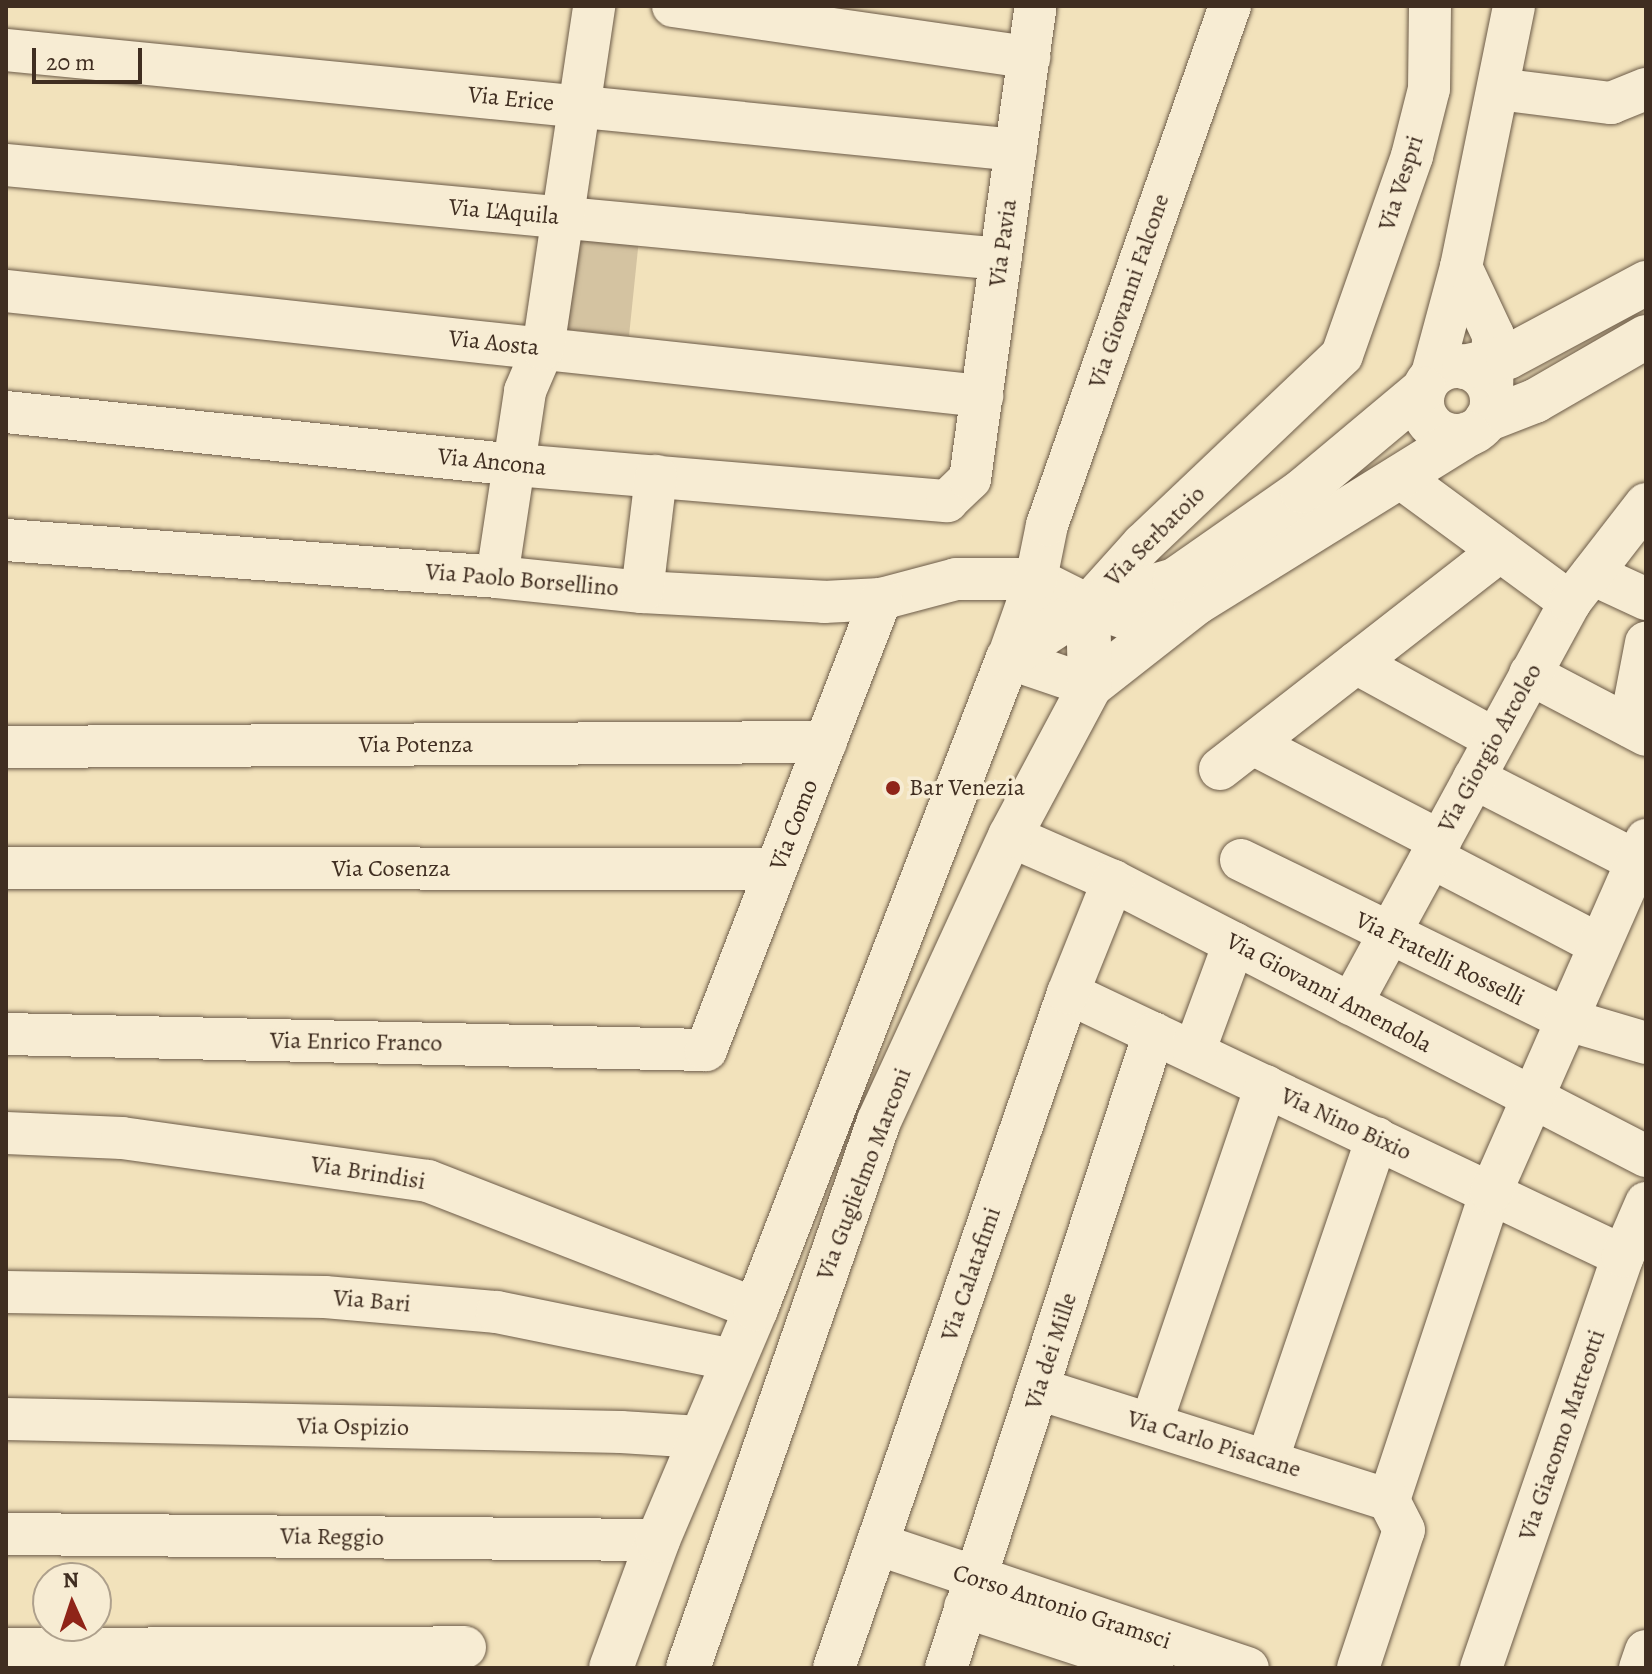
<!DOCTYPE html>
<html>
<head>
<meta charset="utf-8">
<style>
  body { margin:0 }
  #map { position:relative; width:1652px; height:1674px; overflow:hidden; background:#f2e2bb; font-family:Alegreya,serif }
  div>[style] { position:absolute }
  .green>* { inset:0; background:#d4c3a1 }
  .roads { filter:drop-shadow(0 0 2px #6c5b48) drop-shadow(0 0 2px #6c5b48) }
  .street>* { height:42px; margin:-21px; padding:0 21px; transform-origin:21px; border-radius:21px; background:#f7ecd3 }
  .secondary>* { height:44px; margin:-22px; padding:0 22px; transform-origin:22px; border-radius:22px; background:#f7ecd3 }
  .secondary>.ring { margin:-22px; padding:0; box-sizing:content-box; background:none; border:44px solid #f7ecd3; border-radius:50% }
  .dots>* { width:22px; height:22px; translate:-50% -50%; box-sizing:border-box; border:4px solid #f7ecd3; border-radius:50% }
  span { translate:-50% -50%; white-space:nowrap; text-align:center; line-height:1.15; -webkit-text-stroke:7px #f7ecd3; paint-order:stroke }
  .street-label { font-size:24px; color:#402e21 }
  .poi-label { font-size:24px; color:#402e21 }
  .left { translate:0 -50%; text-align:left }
  .frame { position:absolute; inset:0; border:8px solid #402e21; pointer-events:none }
  .north { position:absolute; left:32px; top:1562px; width:80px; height:80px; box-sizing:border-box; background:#f7ecd3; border:2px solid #aea08c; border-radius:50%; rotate:357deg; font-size:22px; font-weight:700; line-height:32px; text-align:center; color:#402e21 }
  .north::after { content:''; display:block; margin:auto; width:28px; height:36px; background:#8f2418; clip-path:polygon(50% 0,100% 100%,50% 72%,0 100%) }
  .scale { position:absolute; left:32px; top:48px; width:110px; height:36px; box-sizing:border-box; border:4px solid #402e21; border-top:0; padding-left:10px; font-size:24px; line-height:28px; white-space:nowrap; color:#402e21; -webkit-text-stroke:6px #f7ecd3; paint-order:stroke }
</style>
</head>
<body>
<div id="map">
  <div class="green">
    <i style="clip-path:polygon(573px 232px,639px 239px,629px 336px,562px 329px)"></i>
  </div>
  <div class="roads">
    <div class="street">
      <i style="left:673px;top:6px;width:360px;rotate:8.2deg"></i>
      <i style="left:6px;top:50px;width:1015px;rotate:5.65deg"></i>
      <i style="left:1498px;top:89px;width:114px;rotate:7.1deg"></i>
      <i style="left:1611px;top:103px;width:38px;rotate:-22deg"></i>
      <i style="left:6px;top:165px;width:999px;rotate:5.4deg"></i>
      <i style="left:1461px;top:267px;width:75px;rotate:64.8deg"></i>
      <i style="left:1493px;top:335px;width:63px;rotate:90.9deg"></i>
      <i style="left:6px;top:291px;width:982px;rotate:6.14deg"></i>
      <i style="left:1431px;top:378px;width:115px;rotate:-74.9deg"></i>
      <i style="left:1461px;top:267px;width:266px;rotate:-78.5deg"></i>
      <i style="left:6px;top:412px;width:513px;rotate:5.93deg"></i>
      <i style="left:516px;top:465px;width:433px;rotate:4.8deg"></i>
      <i style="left:947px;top:501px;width:32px;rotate:-44deg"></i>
      <i style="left:970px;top:479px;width:478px;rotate:-82.1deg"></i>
      <i style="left:1401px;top:478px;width:210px;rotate:36.3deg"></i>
      <i style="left:6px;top:540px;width:492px;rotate:4.3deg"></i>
      <i style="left:497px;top:577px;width:146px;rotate:5.9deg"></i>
      <i style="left:642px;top:592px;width:182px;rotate:3.1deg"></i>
      <i style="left:824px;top:602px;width:57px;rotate:-3deg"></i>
      <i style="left:881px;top:599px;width:78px;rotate:-14.9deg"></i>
      <i style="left:956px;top:579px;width:80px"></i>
      <i style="left:1036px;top:579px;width:58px;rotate:26.6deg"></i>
      <i style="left:1088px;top:605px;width:77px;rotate:19.6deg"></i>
      <i style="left:1592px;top:574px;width:60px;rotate:24.8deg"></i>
      <i style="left:497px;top:577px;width:188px;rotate:-81.4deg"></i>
      <i style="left:525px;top:391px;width:46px;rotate:-66.8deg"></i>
      <i style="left:543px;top:349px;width:347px;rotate:-81.5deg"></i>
      <i style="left:642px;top:592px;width:117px;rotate:-83.1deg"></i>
      <i style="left:1088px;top:605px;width:82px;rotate:-48deg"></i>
      <i style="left:1143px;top:544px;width:274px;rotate:-43.5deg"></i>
      <i style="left:1342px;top:355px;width:211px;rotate:-70.6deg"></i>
      <i style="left:1412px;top:156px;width:69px;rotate:-75.8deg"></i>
      <i style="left:1429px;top:89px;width:83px;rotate:-89.3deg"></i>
      <i style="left:1356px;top:663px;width:158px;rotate:28.7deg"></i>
      <i style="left:1530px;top:674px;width:131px;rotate:27.7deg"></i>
      <i style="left:1090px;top:686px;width:87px;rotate:-161.1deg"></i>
      <i style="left:1008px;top:658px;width:84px;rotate:-70.5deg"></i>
      <i style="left:1036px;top:579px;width:55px;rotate:-78.5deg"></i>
      <i style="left:1047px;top:525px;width:550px;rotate:-70.58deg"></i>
      <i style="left:1630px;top:726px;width:85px;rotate:-79.1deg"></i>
      <i style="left:1253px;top:744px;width:211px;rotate:27.4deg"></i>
      <i style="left:6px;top:747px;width:820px;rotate:-0.35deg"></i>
      <i style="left:1220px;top:769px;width:355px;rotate:-37.9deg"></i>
      <i style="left:1474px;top:778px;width:193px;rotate:27.1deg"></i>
      <i style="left:1010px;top:836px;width:112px;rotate:23.6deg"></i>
      <i style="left:1113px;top:881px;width:600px;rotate:27.29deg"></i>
      <i style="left:1431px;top:857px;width:188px;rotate:27.5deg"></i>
      <i style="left:1241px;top:860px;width:364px;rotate:26.1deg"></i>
      <i style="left:1568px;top:1020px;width:81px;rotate:16.4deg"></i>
      <i style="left:6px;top:868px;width:770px;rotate:0.07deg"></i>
      <i style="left:1068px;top:993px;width:614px;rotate:25.36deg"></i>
      <i style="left:1351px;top:1004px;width:458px;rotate:-61.4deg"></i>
      <i style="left:1570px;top:602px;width:124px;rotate:-52.2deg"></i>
      <i style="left:6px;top:1034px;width:700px;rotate:1.31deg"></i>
      <i style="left:706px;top:1050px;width:484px;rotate:-68.8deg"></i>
      <i style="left:1194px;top:1052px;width:116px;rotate:-69.8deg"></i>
      <i style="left:6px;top:1133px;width:116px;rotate:2.5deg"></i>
      <i style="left:122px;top:1138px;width:309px;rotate:8deg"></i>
      <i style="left:428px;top:1181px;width:352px;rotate:21.3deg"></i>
      <i style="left:6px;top:1292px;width:319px;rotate:0.9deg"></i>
      <i style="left:325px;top:1297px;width:173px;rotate:5deg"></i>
      <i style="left:497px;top:1312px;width:241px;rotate:11.5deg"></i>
      <i style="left:1039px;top:1389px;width:367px;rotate:17.6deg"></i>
      <i style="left:6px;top:1419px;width:615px;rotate:1.21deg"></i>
      <i style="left:621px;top:1432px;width:79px;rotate:3.6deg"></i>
      <i style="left:1151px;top:1424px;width:357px;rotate:-71.2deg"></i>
      <i style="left:1267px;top:1461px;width:341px;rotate:-71.2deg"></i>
      <i style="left:1389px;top:1500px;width:324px;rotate:-71.7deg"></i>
      <i style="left:1491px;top:1192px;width:385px;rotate:-66.2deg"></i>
      <i style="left:6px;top:1534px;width:652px;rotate:0.53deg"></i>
      <i style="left:877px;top:1544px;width:391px;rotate:18.5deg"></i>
      <i style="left:965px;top:1607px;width:197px;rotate:18.1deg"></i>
      <i style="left:6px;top:1649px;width:459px;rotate:-0.2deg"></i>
      <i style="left:834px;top:1668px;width:714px;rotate:-70.88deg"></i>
      <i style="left:1068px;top:993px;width:121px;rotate:-68.1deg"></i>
      <i style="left:946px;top:1668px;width:668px;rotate:-71.86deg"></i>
      <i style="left:1358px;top:1668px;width:145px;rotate:-71.6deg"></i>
      <i style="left:1404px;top:1530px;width:34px;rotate:-117deg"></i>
      <i style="left:1481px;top:1668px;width:436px;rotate:-71deg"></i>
      <i style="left:1623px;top:1256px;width:58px;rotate:-66.5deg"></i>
      <i style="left:1640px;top:1668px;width:18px;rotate:-71deg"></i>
    </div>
    <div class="secondary">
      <i class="ring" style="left:1422px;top:366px;width:26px;height:26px"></i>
      <i style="left:1464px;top:367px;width:45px;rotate:-12.8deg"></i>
      <i style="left:1508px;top:357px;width:157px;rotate:-28.2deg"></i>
      <i style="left:1486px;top:420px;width:53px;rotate:-21.2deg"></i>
      <i style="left:1535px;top:401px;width:128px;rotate:-30deg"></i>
      <i style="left:1090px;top:686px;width:135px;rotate:-38.1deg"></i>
      <i style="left:1196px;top:603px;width:321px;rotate:-31.8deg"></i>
      <i style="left:611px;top:1668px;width:136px;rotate:-69.8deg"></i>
      <i style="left:658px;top:1540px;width:251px;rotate:-67deg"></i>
      <i style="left:756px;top:1309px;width:698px;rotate:-68.84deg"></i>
      <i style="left:1008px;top:658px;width:96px;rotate:-33.5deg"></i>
      <i style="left:1088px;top:605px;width:91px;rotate:-16deg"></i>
      <i style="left:1175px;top:580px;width:155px;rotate:-35deg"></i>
      <i style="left:1302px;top:491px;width:159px;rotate:-39.9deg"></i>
      <i style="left:688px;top:1668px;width:579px;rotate:-70.75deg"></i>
      <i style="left:879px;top:1121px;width:314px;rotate:-65.3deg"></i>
      <i style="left:1010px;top:836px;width:170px;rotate:-61.9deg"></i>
      <i style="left:1090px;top:686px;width:81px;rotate:-91.4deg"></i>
    </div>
  </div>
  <div class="dots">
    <i style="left:893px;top:788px;background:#8f2418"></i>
  </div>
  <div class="street-label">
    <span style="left:511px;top:99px;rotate:6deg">Via Erice</span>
    <span style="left:1401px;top:183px;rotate:-72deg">Via Vespri</span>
    <span style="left:504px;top:212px;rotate:5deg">Via L'Aquila</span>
    <span style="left:1003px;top:243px;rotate:-82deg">Via Pavia</span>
    <span style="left:1129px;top:291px;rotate:-71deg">Via Giovanni Falcone</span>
    <span style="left:494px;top:343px;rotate:6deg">Via Aosta</span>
    <span style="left:492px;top:462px;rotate:6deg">Via Ancona</span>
    <span style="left:1155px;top:536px;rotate:-45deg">Via Serbatoio</span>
    <span style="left:522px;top:580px;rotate:5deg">Via Paolo Borsellino</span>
    <span style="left:416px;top:745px">Via Potenza</span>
    <span style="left:1490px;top:748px;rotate:-61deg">Via Giorgio Arcoleo</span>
    <span style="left:794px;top:825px;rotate:-69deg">Via Como</span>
    <span style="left:391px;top:869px">Via Cosenza</span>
    <span style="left:1440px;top:959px;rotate:26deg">Via Fratelli Rosselli</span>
    <span style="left:1329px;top:993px;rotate:28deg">Via Giovanni Amendola</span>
    <span style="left:356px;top:1042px;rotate:1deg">Via Enrico Franco</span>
    <span style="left:1346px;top:1124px;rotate:25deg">Via Nino Bixio</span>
    <span style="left:368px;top:1173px;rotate:9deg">Via Brindisi</span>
    <span style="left:864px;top:1174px;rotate:-69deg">Via Guglielmo Marconi</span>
    <span style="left:971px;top:1274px;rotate:-71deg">Via Calatafimi</span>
    <span style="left:372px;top:1301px;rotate:5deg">Via Bari</span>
    <span style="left:1051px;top:1351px;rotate:-72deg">Via dei Mille</span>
    <span style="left:353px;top:1427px;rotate:1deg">Via Ospizio</span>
    <span style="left:1562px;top:1435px;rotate:-71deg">Via Giacomo Matteotti</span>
    <span style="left:1214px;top:1444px;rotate:17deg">Via Carlo Pisacane</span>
    <span style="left:332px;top:1537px;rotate:1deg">Via Reggio</span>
    <span style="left:1062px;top:1607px;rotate:18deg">Corso Antonio Gramsci</span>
  </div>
  <div class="poi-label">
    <span class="left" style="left:909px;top:788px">Bar Venezia</span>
  </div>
  <div class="frame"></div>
  <div class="north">N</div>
  <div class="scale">20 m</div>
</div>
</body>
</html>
